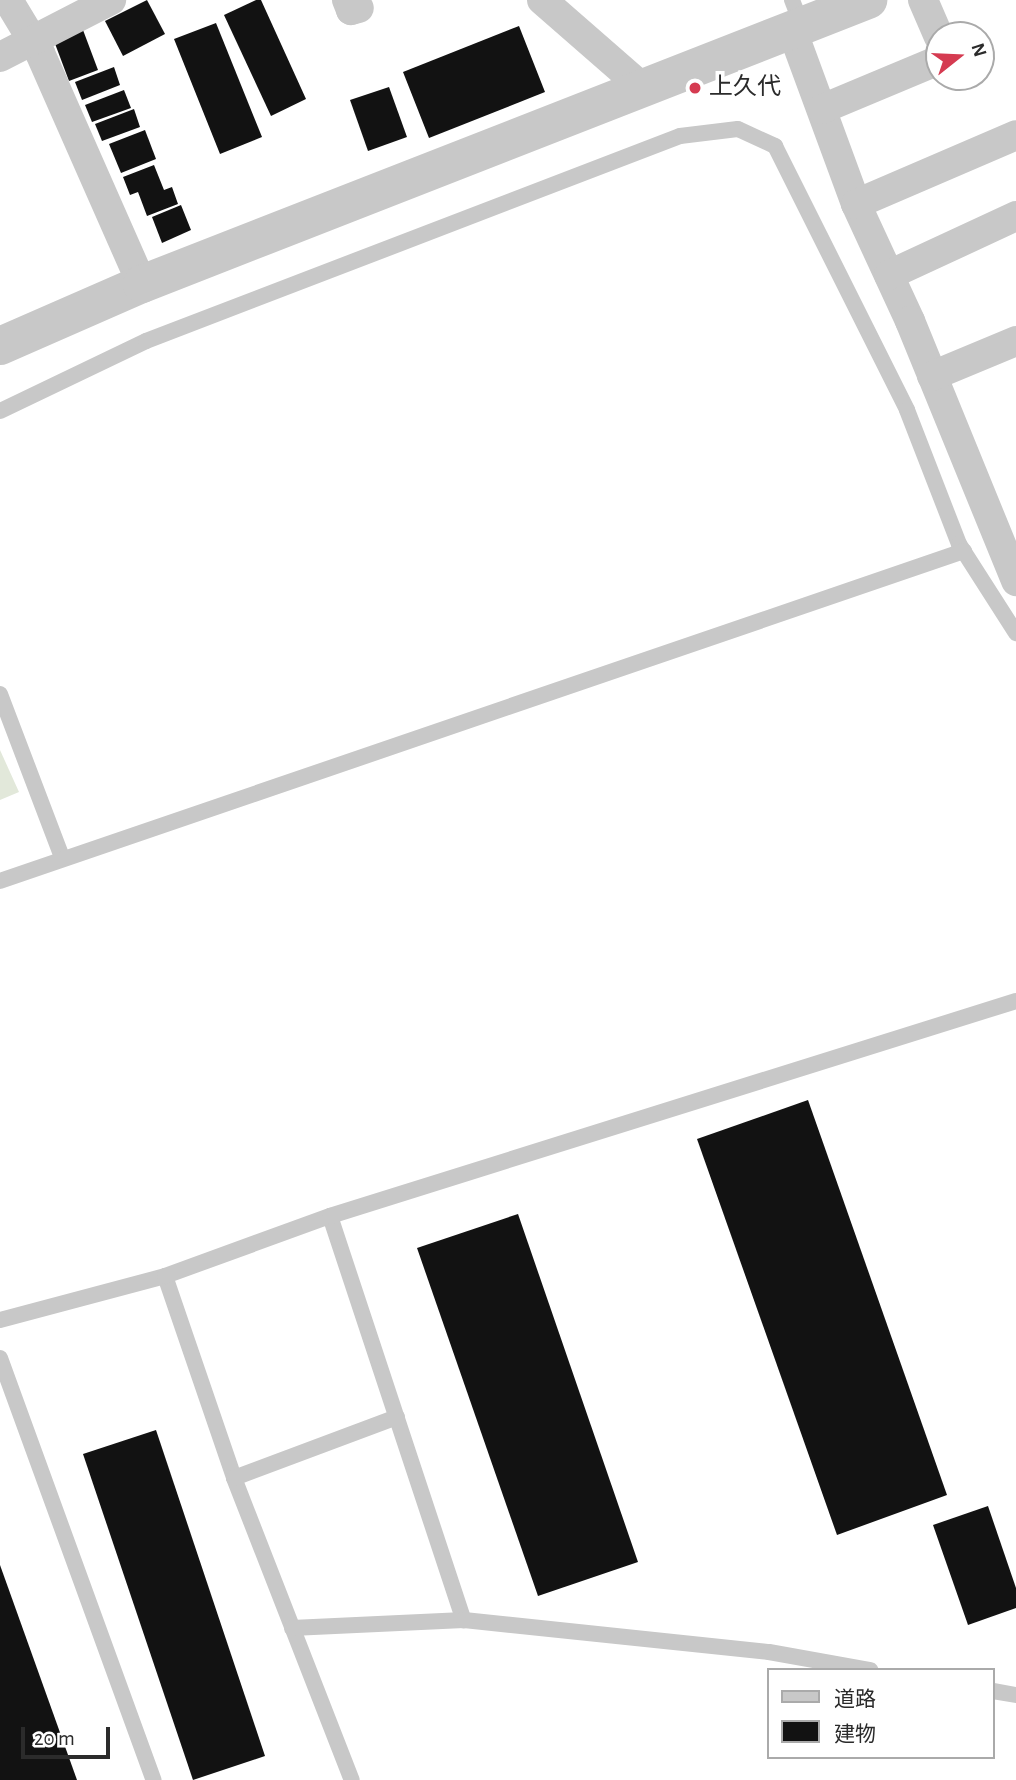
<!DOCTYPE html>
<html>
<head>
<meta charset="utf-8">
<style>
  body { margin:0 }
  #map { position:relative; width:1016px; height:1780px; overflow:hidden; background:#fff; font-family:"Alegreya Sans","Noto Sans JP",sans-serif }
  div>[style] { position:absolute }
  .green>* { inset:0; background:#e2e8da }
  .building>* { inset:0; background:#121212 }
  .service>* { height:16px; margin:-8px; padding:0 8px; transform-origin:8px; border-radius:8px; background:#c8c8c8 }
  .minor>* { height:30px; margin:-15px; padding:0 15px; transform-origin:15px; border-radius:15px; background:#c8c8c8 }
  .tertiary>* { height:38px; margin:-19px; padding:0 19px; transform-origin:19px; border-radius:19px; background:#c8c8c8 }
  .dots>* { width:19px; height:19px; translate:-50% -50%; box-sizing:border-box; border:4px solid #fff; border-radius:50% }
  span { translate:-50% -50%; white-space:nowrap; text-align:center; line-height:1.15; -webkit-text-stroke:7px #fff; paint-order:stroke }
  .poi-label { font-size:24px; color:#2b2b2b }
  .left { translate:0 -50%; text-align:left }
  .legend { position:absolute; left:767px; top:1668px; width:228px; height:91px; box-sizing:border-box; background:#fff; border:2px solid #aaa; margin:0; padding:9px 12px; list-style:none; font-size:21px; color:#2b2b2b }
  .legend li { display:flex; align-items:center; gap:14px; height:35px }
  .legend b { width:35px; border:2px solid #aaa }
  .north { position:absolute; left:925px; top:21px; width:70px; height:70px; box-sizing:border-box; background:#fff; border:2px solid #aaa; border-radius:50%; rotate:72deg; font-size:19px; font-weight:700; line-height:28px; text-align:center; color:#2b2b2b }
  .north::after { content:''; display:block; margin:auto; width:24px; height:32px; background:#d53b51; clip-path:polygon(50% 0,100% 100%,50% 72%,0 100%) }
  .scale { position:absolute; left:21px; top:1727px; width:89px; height:32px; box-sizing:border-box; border:4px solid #2b2b2b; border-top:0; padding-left:9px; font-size:21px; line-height:24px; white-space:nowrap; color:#2b2b2b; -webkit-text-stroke:5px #fff; paint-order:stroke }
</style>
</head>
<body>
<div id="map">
  <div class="green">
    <i style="clip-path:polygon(0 750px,19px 792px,0 800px)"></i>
  </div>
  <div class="building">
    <i style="clip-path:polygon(147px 0,165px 34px,123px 56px,105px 21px)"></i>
    <i style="clip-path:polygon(256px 0,261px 0,306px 99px,271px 116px,224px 15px)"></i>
    <i style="clip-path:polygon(216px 23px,262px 137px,220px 154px,174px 39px)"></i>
    <i style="clip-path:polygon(519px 26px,545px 92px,429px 138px,403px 72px)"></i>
    <i style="clip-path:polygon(83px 30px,98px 70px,69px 81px,54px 41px)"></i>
    <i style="clip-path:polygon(114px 67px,120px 85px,82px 100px,75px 82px)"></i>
    <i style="clip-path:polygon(389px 87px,407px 137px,368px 151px,350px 100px)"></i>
    <i style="clip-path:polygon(124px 90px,131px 108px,92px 122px,85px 105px)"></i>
    <i style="clip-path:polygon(134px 109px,140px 127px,102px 141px,95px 124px)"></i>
    <i style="clip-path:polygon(145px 130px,156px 159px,121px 173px,109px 144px)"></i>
    <i style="clip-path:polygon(154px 165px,164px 190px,172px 187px,178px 204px,147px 216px,138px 192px,130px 195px,123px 177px)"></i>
    <i style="clip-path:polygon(181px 205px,191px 230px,162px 243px,152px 217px)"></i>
    <i style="clip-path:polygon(808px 1100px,947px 1495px,837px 1535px,697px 1139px)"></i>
    <i style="clip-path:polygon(518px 1214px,638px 1562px,538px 1596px,417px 1248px)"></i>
    <i style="clip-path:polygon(156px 1430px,265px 1756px,193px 1780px,83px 1454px)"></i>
    <i style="clip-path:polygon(988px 1506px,1016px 1588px,1016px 1608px,968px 1625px,933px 1525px)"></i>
    <i style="clip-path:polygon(0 1565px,77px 1780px,0 1780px)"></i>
  </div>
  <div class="service">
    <i style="left:792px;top:0;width:28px;rotate:69deg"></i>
    <i style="left:0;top:411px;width:162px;rotate:-25.6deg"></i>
    <i style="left:146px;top:341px;width:572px;rotate:-21deg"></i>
    <i style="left:680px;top:136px;width:58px;rotate:-6.9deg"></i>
    <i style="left:738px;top:129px;width:41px;rotate:24.7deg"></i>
    <i style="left:775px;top:146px;width:295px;rotate:63.4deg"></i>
    <i style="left:907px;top:410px;width:144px;rotate:68.8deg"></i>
    <i style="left:959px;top:544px;width:106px;rotate:57.4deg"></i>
    <i style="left:0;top:694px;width:174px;rotate:69.2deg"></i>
    <i style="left:0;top:881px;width:1019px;rotate:-18.9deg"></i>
    <i style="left:330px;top:1216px;width:426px;rotate:71.7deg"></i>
    <i style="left:165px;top:1276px;width:213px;rotate:71.1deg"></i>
    <i style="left:234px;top:1478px;width:324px;rotate:68.7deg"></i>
    <i style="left:0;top:1320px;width:171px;rotate:-14.9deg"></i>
    <i style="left:165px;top:1276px;width:176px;rotate:-20deg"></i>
    <i style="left:330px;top:1216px;width:719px;rotate:-17.4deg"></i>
    <i style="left:0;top:1358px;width:449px;rotate:70deg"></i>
    <i style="left:234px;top:1478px;width:174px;rotate:-20.5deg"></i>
    <i style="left:292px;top:1628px;width:172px;rotate:-2.7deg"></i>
    <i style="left:464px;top:1620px;width:307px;rotate:6deg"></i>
    <i style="left:769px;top:1652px;width:103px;rotate:10.1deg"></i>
    <i style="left:993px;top:1691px;width:23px;rotate:10deg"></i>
  </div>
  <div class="minor">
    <i style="left:8px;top:0;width:62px;rotate:58.9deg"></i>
    <i style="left:40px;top:53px;width:253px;rotate:66.2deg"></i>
    <i style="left:347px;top:0;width:11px;rotate:68deg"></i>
    <i style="left:351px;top:10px;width:8px;rotate:-14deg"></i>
    <i style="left:542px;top:0;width:135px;rotate:41.1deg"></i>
    <i style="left:923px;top:0;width:40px;rotate:66.6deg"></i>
    <i style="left:792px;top:30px;width:185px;rotate:69.8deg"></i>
    <i style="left:856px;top:204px;width:129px;rotate:65.2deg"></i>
    <i style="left:910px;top:321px;width:281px;rotate:67.8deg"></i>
    <i style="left:0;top:57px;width:125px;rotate:-27.2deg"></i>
    <i style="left:822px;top:109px;width:127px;rotate:-22.7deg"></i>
    <i style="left:856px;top:204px;width:174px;rotate:-23.3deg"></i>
    <i style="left:889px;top:275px;width:140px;rotate:-24.9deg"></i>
    <i style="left:932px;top:376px;width:91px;rotate:-22.6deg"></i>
  </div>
  <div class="tertiary">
    <i style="left:0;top:346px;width:155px;rotate:-23.6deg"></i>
    <i style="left:142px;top:284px;width:780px;rotate:-21.36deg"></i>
  </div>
  <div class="dots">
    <i style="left:695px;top:88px;background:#d53b51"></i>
  </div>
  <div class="poi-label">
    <span class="left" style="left:709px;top:88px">上久代</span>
  </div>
  <ul class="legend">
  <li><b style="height:9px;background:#c8c8c8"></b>道路</li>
  <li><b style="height:19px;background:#121212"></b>建物</li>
  </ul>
  <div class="north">N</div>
  <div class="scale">20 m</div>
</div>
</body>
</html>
